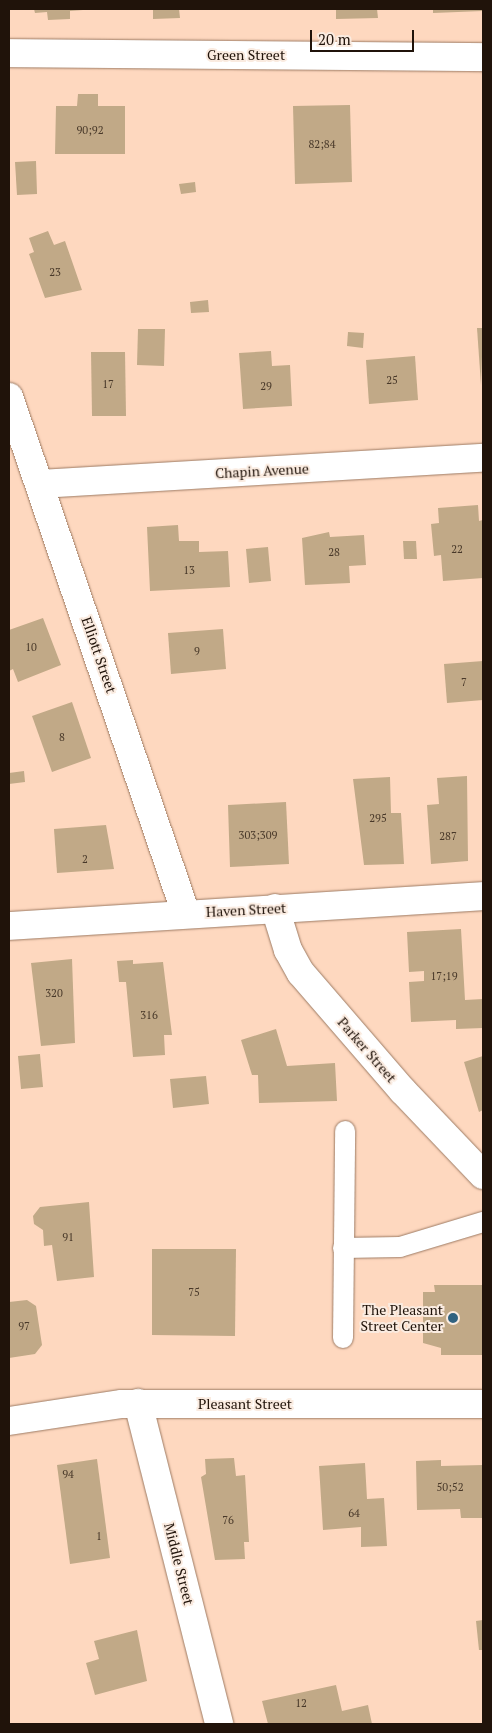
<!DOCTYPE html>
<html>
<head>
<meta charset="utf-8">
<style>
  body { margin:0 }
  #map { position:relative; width:492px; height:1733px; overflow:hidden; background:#fed8bf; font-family:"PT Serif",serif }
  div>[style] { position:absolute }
  .building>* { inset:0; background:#c1a987 }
  .roads { filter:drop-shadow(0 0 1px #9d7b64) drop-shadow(0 0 1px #9d7b64) }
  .service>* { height:20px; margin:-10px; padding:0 10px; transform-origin:10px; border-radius:10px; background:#fff }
  .minor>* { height:28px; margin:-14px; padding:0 14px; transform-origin:14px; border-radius:14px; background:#fff }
  .tertiary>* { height:28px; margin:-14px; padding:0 14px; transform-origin:14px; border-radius:14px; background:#fff }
  .dots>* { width:14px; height:14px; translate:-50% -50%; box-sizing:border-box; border:2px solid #faebe0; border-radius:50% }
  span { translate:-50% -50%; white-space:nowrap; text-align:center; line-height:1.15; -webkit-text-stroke:4px #faebe0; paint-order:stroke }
  .number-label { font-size:11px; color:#483829 }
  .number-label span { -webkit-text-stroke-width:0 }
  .street-label { font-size:14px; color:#20130a }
  .poi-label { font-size:14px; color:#20130a }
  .right { translate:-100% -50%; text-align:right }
  .frame { position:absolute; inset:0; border:10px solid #20130a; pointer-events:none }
  .scale { position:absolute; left:310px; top:30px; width:104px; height:22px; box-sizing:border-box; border:2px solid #20130a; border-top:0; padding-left:6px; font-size:15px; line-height:18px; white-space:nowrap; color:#20130a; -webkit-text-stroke:4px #faebe0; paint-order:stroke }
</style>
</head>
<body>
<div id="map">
  <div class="building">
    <i style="clip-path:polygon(34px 9px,83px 9px,83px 10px,70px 11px,70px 19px,48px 20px,47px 12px,35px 13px)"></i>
    <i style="clip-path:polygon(138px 9px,179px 9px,180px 18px,153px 19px,153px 10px)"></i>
    <i style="clip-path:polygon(336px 9px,377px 9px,378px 18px,336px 19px)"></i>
    <i style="clip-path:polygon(433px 9px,483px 9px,483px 11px,433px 13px)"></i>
    <i style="clip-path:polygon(78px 94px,98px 94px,98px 106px,125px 106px,125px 154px,55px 154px,56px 106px,77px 106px)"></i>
    <i style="clip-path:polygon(350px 105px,352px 182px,295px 184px,293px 106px)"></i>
    <i style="clip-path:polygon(36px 161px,37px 194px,17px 195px,15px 162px)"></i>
    <i style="clip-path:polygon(195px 182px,196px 192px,181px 194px,179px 184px)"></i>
    <i style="clip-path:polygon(48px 231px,54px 245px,65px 241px,82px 290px,45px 298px,29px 254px,34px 252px,29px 238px)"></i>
    <i style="clip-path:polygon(208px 300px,209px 312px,191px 313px,190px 302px)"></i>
    <i style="clip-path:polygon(477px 328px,483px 328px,481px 385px)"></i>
    <i style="clip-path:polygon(138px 329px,165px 329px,164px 366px,137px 365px)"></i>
    <i style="clip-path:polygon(348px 332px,364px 333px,363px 348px,347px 346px)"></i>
    <i style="clip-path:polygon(271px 351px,272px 366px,290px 365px,292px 406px,243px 409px,239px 353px)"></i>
    <i style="clip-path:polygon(91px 352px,125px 352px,126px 416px,92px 416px)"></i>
    <i style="clip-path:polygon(415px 356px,418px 400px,369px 404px,366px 360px)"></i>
    <i style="clip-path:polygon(478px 505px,479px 521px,483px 520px,483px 578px,443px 581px,441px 555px,434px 556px,431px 524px,439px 523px,438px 508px)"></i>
    <i style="clip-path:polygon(178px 525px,179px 541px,199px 541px,199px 552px,228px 551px,230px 587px,150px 591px,147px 527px)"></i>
    <i style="clip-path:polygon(329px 532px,330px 537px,364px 535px,366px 565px,349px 566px,350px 583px,305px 585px,302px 538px)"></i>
    <i style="clip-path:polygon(403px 541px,416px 541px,417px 559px,404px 559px)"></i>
    <i style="clip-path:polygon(268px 547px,271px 581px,249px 583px,246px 549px)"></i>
    <i style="clip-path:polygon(43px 618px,61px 665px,18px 682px,13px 669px,9px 671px,9px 630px)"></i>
    <i style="clip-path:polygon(223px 629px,226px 669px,171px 674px,168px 633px)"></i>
    <i style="clip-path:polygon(483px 661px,483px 700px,447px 703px,444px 664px)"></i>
    <i style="clip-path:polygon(72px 702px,91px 758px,52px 772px,32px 716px)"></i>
    <i style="clip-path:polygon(24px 771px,25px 782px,9px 784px,9px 773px)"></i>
    <i style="clip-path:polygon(467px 776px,468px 861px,431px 864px,427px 805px,439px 804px,437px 778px)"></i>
    <i style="clip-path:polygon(390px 777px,391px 813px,401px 813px,404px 864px,364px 865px,353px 779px)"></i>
    <i style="clip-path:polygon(286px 802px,289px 864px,230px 867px,228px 805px)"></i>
    <i style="clip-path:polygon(106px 825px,114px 869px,57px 873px,54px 829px)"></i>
    <i style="clip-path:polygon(461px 929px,465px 1000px,483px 999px,483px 1028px,456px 1029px,456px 1020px,411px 1022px,409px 982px,424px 981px,424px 971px,409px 972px,407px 932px)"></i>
    <i style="clip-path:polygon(72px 959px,75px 1043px,41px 1046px,31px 963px)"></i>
    <i style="clip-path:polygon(133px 960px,133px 964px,163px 962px,172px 1035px,164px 1035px,165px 1055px,133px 1057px,126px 982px,119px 982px,117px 961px)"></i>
    <i style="clip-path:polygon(276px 1029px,287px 1066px,335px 1063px,337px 1101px,259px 1103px,258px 1075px,252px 1075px,241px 1040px)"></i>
    <i style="clip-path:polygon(40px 1054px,43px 1087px,21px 1089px,18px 1056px)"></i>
    <i style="clip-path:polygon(483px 1056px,483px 1110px,479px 1112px,464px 1062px)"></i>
    <i style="clip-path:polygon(206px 1076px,209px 1104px,173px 1108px,170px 1079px)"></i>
    <i style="clip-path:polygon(89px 1202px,94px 1277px,57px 1281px,52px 1245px,44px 1246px,43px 1230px,34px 1224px,33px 1216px,40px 1207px)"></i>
    <i style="clip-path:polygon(152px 1249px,236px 1249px,235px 1336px,152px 1335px)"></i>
    <i style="clip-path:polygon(434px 1285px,483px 1285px,483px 1355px,441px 1355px,441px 1348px,423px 1343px,423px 1292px,435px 1292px)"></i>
    <i style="clip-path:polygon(27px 1300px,36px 1306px,42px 1345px,35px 1354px,9px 1358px,9px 1302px)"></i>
    <i style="clip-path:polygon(234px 1458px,236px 1476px,245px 1475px,249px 1542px,244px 1542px,245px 1559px,215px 1560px,201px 1477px,206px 1474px,205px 1459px)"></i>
    <i style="clip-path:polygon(97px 1459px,110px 1558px,70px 1564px,57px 1465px)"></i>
    <i style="clip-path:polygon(441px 1460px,441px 1466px,483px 1465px,483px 1518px,461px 1518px,460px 1509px,417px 1510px,416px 1461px)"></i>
    <i style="clip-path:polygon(365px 1463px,367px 1499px,384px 1498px,387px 1546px,361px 1547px,361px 1527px,323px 1530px,319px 1466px)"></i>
    <i style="clip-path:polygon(483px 1620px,483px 1650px,479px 1650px,476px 1621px)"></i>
    <i style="clip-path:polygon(137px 1630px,147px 1681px,95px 1695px,86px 1663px,99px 1659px,94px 1641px)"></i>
    <i style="clip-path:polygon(336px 1685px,342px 1711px,368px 1705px,372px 1724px,268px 1724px,262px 1701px)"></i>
  </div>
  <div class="roads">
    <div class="service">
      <i style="left:343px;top:1248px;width:57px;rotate:-1deg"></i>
      <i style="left:400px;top:1247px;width:87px;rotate:-16.8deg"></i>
      <i style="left:343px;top:1338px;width:207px;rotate:-89.4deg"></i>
    </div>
    <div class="minor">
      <i style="left:9px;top:53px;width:474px;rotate:0.5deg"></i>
      <i style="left:9px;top:397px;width:546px;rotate:71.1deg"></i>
      <i style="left:41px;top:484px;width:443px;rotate:-3.4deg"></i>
      <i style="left:275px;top:908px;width:44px;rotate:72.8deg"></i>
      <i style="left:288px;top:950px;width:26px;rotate:61deg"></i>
      <i style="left:301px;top:973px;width:156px;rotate:49.2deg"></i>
      <i style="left:403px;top:1091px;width:116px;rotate:46.4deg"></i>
      <i style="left:138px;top:1403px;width:331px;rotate:75.8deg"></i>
    </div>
    <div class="tertiary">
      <i style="left:9px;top:926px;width:475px;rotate:-3.6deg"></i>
      <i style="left:9px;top:1421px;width:114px;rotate:-8.6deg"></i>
      <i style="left:122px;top:1404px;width:361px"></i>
    </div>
  </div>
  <div class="dots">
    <i style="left:453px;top:1318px;background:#306280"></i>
  </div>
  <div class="number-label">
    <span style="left:90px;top:130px">90;92</span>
    <span style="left:322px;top:144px">82;84</span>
    <span style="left:55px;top:272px">23</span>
    <span style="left:392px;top:380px">25</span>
    <span style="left:108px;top:384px">17</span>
    <span style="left:266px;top:386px">29</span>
    <span style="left:457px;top:549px">22</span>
    <span style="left:334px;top:552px">28</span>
    <span style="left:189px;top:570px">13</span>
    <span style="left:31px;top:647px">10</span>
    <span style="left:197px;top:651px">9</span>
    <span style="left:464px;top:682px">7</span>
    <span style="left:62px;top:737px">8</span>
    <span style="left:378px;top:818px">295</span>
    <span style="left:258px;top:835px">303;309</span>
    <span style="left:448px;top:836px">287</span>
    <span style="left:85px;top:859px">2</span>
    <span style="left:444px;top:976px">17;19</span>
    <span style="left:54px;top:993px">320</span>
    <span style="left:149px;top:1015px">316</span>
    <span style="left:68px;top:1237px">91</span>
    <span style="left:194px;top:1292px">75</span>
    <span style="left:24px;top:1326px">97</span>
    <span style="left:68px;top:1474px">94</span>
    <span style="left:450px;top:1487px">50;52</span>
    <span style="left:354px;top:1513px">64</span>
    <span style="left:228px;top:1520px">76</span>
    <span style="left:99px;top:1536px">1</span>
    <span style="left:301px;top:1703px">12</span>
  </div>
  <div class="street-label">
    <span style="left:246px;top:55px">Green Street</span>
    <span style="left:262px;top:471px;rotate:-3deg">Chapin Avenue</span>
    <span style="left:99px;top:655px;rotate:71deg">Elliott Street</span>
    <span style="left:246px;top:910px;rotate:-3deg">Haven Street</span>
    <span style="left:367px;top:1050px;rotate:49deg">Parker Street</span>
    <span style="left:245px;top:1404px">Pleasant Street</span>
    <span style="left:179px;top:1564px;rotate:76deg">Middle Street</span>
  </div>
  <div class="poi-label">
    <span class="right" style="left:443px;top:1318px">The Pleasant<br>Street Center</span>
  </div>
  <div class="frame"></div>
  <div class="scale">20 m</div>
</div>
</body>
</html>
